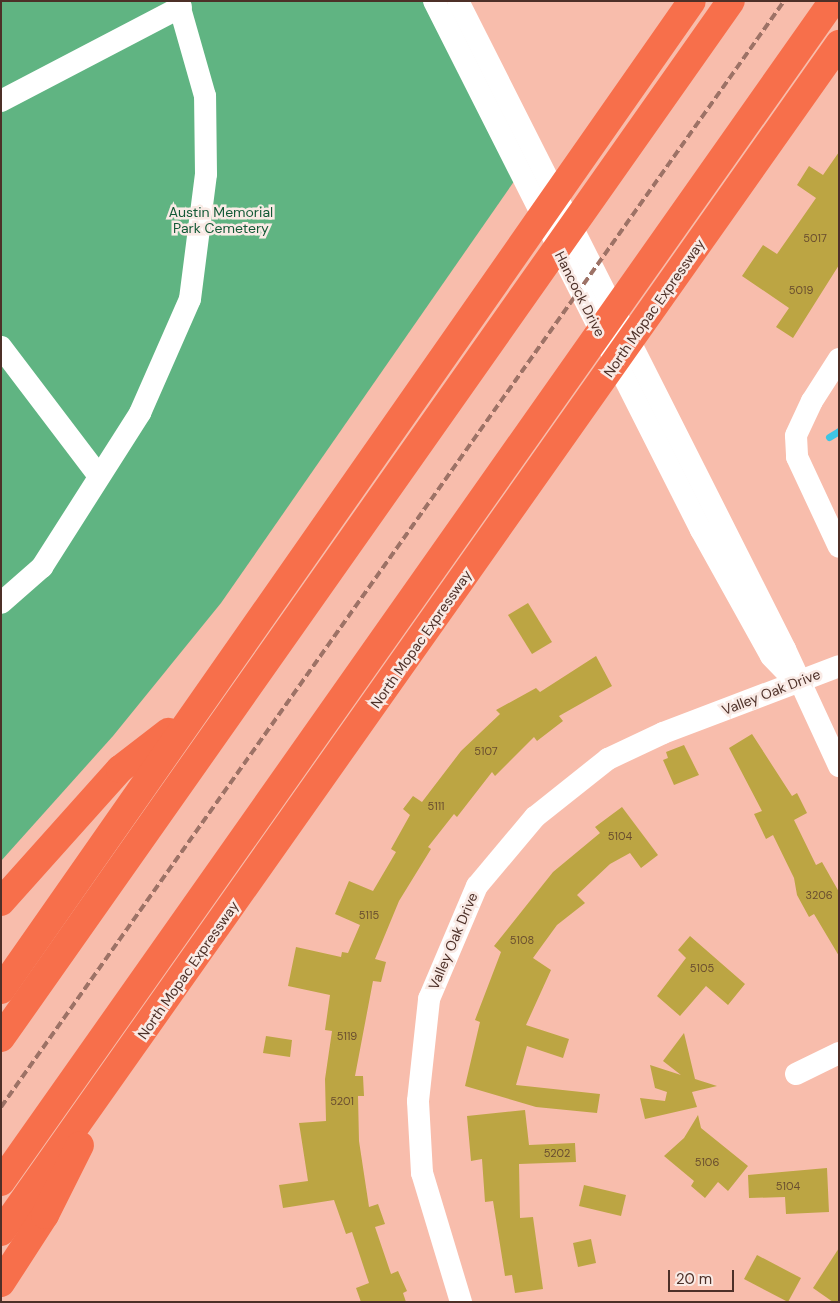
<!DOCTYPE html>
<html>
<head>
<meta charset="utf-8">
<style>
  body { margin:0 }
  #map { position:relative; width:840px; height:1303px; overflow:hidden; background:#f8bdac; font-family:"DM Sans",sans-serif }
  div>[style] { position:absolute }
  .green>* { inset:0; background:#60b482 }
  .stream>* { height:7px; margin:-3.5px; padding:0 3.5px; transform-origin:3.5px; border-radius:3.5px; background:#3ec5e3 }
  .building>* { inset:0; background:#bca543 }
  .minor>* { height:22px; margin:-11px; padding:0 11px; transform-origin:11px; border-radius:11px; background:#fff }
  .highway>* { height:28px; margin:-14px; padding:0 14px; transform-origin:14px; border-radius:14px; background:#f76f4b }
  .rail>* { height:4px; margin-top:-2px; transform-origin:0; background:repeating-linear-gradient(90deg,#9d7266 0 8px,transparent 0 12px) }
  span { translate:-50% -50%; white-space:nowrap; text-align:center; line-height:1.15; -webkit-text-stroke:5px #f9eae5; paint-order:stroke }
  .number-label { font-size:11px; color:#694d2f }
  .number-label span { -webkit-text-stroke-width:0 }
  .park-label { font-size:14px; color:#135936 }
  .street-label { font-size:14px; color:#4d3028 }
  .frame { position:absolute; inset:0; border:2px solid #4d3028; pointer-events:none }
  .scale { position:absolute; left:668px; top:1270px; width:66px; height:22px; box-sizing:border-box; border:2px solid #4d3028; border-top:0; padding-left:6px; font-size:15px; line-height:18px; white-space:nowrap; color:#4d3028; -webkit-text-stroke:4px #f9eae5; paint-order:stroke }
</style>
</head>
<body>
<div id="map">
  <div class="green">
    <i style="clip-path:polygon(1px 1px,424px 1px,515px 180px,221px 603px,113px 736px,1px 861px)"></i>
  </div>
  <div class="stream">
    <i style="left:829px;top:437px;width:12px;rotate:-31deg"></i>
  </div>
  <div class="building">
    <i style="clip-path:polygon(839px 152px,839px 265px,793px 338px,776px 327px,789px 308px,742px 276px,763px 245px,777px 254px,816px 198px,797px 185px,809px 166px,823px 175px)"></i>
    <i style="clip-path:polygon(528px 603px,552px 642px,532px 654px,508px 615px)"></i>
    <i style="clip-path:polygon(596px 656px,612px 686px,559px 716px,563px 721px,537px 741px,534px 737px,495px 776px,492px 772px,457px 817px,454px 814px,428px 847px,431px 849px,399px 901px,375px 959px,386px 962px,381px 982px,373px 981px,355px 1076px,363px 1076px,364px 1096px,358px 1096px,359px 1141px,369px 1207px,378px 1204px,385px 1224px,375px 1227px,391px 1274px,398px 1271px,407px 1291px,403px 1293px,406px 1302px,361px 1302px,356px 1288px,369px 1283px,352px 1232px,346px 1234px,334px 1200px,283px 1208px,279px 1185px,308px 1181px,299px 1123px,326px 1121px,325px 1079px,332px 1031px,325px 1030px,330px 995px,288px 986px,296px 947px,341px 957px,342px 952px,348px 953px,360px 925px,335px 914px,349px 881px,373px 891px,396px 852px,391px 849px,410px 815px,403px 809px,413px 796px,422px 802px,461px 751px,500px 714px,496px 710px,536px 688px,540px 692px)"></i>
    <i style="clip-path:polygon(752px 734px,792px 796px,797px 793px,807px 813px,794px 820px,816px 865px,822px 862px,839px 892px,839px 956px,814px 914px,809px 917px,797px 895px,794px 878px,773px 835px,766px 839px,754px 814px,762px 811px,729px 748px)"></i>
    <i style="clip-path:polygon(684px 745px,699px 775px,674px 785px,663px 760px,668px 758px,666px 752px)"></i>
    <i style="clip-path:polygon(622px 807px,658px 855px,641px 868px,630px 853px,610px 864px,577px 895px,585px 903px,557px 925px,533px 958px,551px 970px,526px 1025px,569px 1039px,563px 1058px,527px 1046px,516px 1085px,600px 1094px,597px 1113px,536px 1107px,465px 1086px,480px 1022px,475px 1020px,501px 952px,494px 946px,553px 872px,600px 833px,595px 827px)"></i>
    <i style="clip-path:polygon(690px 936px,745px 984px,728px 1005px,706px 986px,680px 1016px,657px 996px,686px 958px,678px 950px)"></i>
    <i style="clip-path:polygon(684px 1033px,695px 1079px,717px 1086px,692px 1092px,697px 1107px,645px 1119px,640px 1098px,665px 1101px,667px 1092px,655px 1088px,650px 1065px,681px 1075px,663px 1061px)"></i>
    <i style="clip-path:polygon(266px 1036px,292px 1040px,290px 1057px,263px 1053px)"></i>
    <i style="clip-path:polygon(525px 1110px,529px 1145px,575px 1143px,576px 1162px,519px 1164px,520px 1218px,533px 1217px,543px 1289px,515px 1293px,512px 1275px,505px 1276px,493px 1201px,485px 1202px,482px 1159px,471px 1161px,467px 1116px)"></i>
    <i style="clip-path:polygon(698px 1115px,701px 1128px,748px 1166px,728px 1191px,718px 1182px,705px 1198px,691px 1186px,694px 1181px,664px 1156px,684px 1138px)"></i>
    <i style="clip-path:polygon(827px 1168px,829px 1212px,786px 1214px,785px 1197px,749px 1198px,748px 1175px)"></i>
    <i style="clip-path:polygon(584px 1185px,626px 1195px,621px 1216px,579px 1206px)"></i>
    <i style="clip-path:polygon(591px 1239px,596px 1263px,578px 1267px,573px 1243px)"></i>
    <i style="clip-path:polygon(839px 1248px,839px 1302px,833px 1302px,813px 1288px)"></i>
    <i style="clip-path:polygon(757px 1255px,801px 1278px,788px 1302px,744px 1279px)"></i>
  </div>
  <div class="minor">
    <i style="left:434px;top:1px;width:593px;rotate:63.22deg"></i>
    <i style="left:701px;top:530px;width:144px;rotate:60.9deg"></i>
    <i style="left:771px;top:656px;width:30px;rotate:46deg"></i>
    <i style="left:458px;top:1px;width:726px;rotate:63.22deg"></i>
    <i style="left:785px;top:649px;width:129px;rotate:65.2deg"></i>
    <i style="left:1px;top:101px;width:203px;rotate:-27.6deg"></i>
    <i style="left:1px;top:347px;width:161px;rotate:52.8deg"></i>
    <i style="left:839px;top:359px;width:50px;rotate:122.7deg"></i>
    <i style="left:812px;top:401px;width:38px;rotate:115deg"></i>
    <i style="left:796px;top:436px;width:21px;rotate:87deg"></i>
    <i style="left:797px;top:457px;width:99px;rotate:65deg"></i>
    <i style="left:1px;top:603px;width:55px;rotate:-41.3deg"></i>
    <i style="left:42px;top:567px;width:183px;rotate:-57.5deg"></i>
    <i style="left:140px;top:413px;width:124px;rotate:-66.3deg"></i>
    <i style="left:190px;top:299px;width:126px;rotate:-82.7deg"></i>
    <i style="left:206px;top:174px;width:78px;rotate:-90.7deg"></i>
    <i style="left:205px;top:96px;width:99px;rotate:-105.9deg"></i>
    <i style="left:796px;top:1074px;width:48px;rotate:-26deg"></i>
    <i style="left:461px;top:1302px;width:135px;rotate:-106.8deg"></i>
    <i style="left:422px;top:1173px;width:72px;rotate:-93.2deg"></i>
    <i style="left:418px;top:1101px;width:103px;rotate:-83.8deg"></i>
    <i style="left:429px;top:999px;width:123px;rotate:-67deg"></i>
    <i style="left:477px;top:886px;width:90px;rotate:-50deg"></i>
    <i style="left:535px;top:817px;width:93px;rotate:-38.5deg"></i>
    <i style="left:608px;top:759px;width:61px;rotate:-25.3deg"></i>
    <i style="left:663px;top:733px;width:188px;rotate:-20.8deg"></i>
  </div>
  <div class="highway">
    <i style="left:1px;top:902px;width:178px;rotate:-48.2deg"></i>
    <i style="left:120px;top:769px;width:61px;rotate:-37.6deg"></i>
    <i style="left:1px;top:990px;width:1206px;rotate:-55.06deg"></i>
    <i style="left:1px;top:1038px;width:1268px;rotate:-54.86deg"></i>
    <i style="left:1px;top:1182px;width:1445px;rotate:-54.84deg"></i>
    <i style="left:1px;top:1232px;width:1454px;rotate:-54.8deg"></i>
    <i style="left:1px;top:1283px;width:81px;rotate:-57.1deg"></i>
    <i style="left:45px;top:1215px;width:78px;rotate:-63.4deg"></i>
  </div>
  <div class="rail">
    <i style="left:1px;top:1107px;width:1355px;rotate:-54.7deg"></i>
  </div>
  <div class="number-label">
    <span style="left:815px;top:238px">5017</span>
    <span style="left:801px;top:290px">5019</span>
    <span style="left:486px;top:751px">5107</span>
    <span style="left:436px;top:806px">5111</span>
    <span style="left:620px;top:836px">5104</span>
    <span style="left:819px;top:895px">3206</span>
    <span style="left:369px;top:915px">5115</span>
    <span style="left:522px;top:940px">5108</span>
    <span style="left:702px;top:968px">5105</span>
    <span style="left:347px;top:1036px">5119</span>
    <span style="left:342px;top:1101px">5201</span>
    <span style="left:557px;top:1153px">5202</span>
    <span style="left:707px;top:1162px">5106</span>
    <span style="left:788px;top:1186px">5104</span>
  </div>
  <div class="park-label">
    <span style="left:221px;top:220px">Austin Memorial<br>Park Cemetery</span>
  </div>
  <div class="street-label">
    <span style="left:580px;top:294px;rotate:63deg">Hancock Drive</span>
    <span style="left:654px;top:308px;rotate:-55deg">North Mopac Expressway</span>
    <span style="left:421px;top:639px;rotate:-55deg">North Mopac Expressway</span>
    <span style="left:771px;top:692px;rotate:-21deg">Valley Oak Drive</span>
    <span style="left:453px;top:941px;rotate:-67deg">Valley Oak Drive</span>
    <span style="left:188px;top:970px;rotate:-55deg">North Mopac Expressway</span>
  </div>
  <div class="frame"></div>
  <div class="scale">20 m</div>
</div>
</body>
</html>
